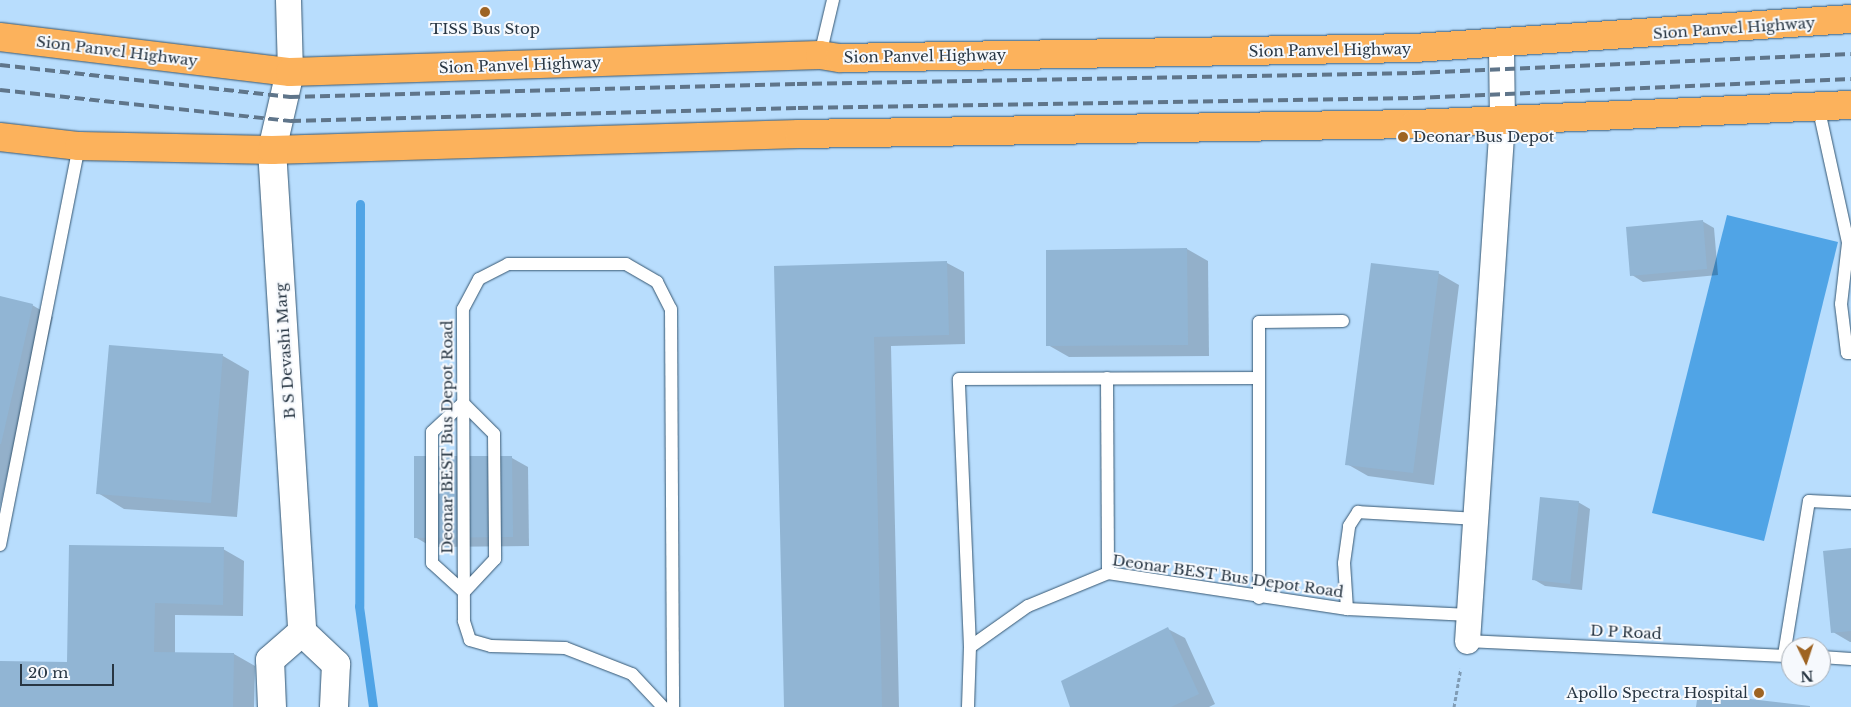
<!DOCTYPE html>
<html>
<head>
<meta charset="utf-8">
<style>
  body { margin:0 }
  #map { position:relative; width:1851px; height:707px; overflow:hidden; background:#b8ddfd; font-family:"Libre Baskerville",serif }
  div>[style] { position:absolute }
  .water>* { inset:0; background:#50a4e6 }
  .shadow>* { inset:0; background:#0003 }
  .stream>* { height:9px; margin:-4.5px; padding:0 4.5px; transform-origin:4.5px; border-radius:4.5px; background:#50a4e6 }
  .building>* { inset:0; background:#91b5d4 }
  .path>* { height:3px; margin-top:-1.5px; transform-origin:0; background:repeating-linear-gradient(90deg,#809cb5 0 4px,transparent 0 6.5px) }
  .roads { filter:drop-shadow(0 0 1px #365772) drop-shadow(0 0 1px #365772) }
  .service>* { height:12px; margin:-6px; padding:0 6px; transform-origin:6px; border-radius:6px; background:#fff }
  .minor>* { height:25px; margin:-12.5px; padding:0 12.5px; transform-origin:12.5px; border-radius:12.5px; background:#fff }
  .secondary>* { height:28px; margin:-14px; padding:0 14px; transform-origin:14px; border-radius:14px; background:#fff }
  .trunk>* { height:28px; margin:-14px; padding:0 14px; transform-origin:14px; border-radius:14px; background:#fcb25c }
  .rail>* { height:4px; margin-top:-2px; transform-origin:0; background:repeating-linear-gradient(90deg,#5f758a 0 10px,transparent 0 15px) }
  .dots>* { width:14px; height:14px; translate:-50% -50%; box-sizing:border-box; border:2px solid #f6f9fd; border-radius:50% }
  span { translate:-50% -50%; white-space:nowrap; text-align:center; line-height:1.15; -webkit-text-stroke:4px #f6f9fd; paint-order:stroke }
  .street-label { font-size:15px; color:#283643 }
  .poi-label { font-size:15px; color:#283643 }
  .left { translate:0 -50%; text-align:left }
  .right { translate:-100% -50%; text-align:right }
  .north { position:absolute; left:1781px; top:637px; width:50px; height:50px; box-sizing:border-box; background:#f6f9fd; border:1px solid #a4abb3; border-radius:50%; rotate:176deg; font-size:14px; font-weight:700; line-height:20px; text-align:center; color:#283643 }
  .north::after { content:''; display:block; margin:auto; width:18px; height:22px; background:#9e6423; clip-path:polygon(50% 0,100% 100%,50% 72%,0 100%) }
  .scale { position:absolute; left:20px; top:664px; width:94px; height:22px; box-sizing:border-box; border:2px solid #283643; border-top:0; padding-left:6px; font-size:15px; line-height:18px; white-space:nowrap; color:#283643; -webkit-text-stroke:4px #f6f9fd; paint-order:stroke }
</style>
</head>
<body>
<div id="map">
  <div class="water">
    <i style="clip-path:polygon(1727px 215px,1838px 242px,1764px 541px,1652px 513px)"></i>
  </div>
  <div class="shadow">
    <i style="clip-path:polygon(1702px 221px,1714px 228px,1718px 275px,1643px 282px,1632px 275px)"></i>
    <i style="clip-path:polygon(1187px 249px,1208px 261px,1209px 356px,1069px 357px,1048px 345px)"></i>
    <i style="clip-path:polygon(947px 263px,964px 272px,965px 344px,891px 346px,899px 707px,785px 707px,775px 267px)"></i>
    <i style="clip-path:polygon(1438px 273px,1459px 285px,1434px 485px,1368px 476px,1347px 464px)"></i>
    <i style="clip-path:polygon(0 298px,32px 305px,53px 317px,20px 461px,11px 458px,0 507px)"></i>
    <i style="clip-path:polygon(110px 347px,223px 356px,249px 371px,237px 517px,124px 509px,98px 493px)"></i>
    <i style="clip-path:polygon(512px 458px,528px 467px,529px 546px,432px 547px,415px 537px)"></i>
    <i style="clip-path:polygon(1578px 502px,1590px 509px,1582px 590px,1545px 586px,1533px 579px)"></i>
    <i style="clip-path:polygon(223px 549px,244px 561px,243px 616px,175px 615px,175px 653px,234px 654px,255px 666px,254px 707px,0 707px,68px 663px)"></i>
    <i style="clip-path:polygon(1851px 549px,1851px 642px,1850px 642px,1833px 632px)"></i>
    <i style="clip-path:polygon(1168px 629px,1185px 638px,1215px 704px,1209px 707px,1072px 707px)"></i>
  </div>
  <div class="stream">
    <i style="left:360px;top:204px;width:402px;rotate:90.1deg"></i>
    <i style="left:359px;top:606px;width:102px;rotate:82.1deg"></i>
  </div>
  <div class="building">
    <i style="clip-path:polygon(1703px 220px,1707px 269px,1630px 276px,1626px 227px)"></i>
    <i style="clip-path:polygon(1187px 248px,1188px 345px,1046px 346px,1046px 250px)"></i>
    <i style="clip-path:polygon(947px 261px,949px 335px,874px 337px,882px 707px,784px 707px,774px 266px)"></i>
    <i style="clip-path:polygon(1371px 263px,1439px 271px,1413px 473px,1345px 465px)"></i>
    <i style="clip-path:polygon(0 296px,33px 304px,1px 444px,0 444px)"></i>
    <i style="clip-path:polygon(109px 345px,223px 354px,211px 503px,96px 494px)"></i>
    <i style="clip-path:polygon(414px 456px,512px 456px,513px 537px,414px 538px)"></i>
    <i style="clip-path:polygon(1540px 497px,1579px 501px,1570px 584px,1532px 580px)"></i>
    <i style="clip-path:polygon(69px 545px,224px 547px,223px 605px,155px 603px,154px 652px,234px 653px,233px 707px,0 707px,0 661px,67px 662px)"></i>
    <i style="clip-path:polygon(1851px 548px,1851px 631px,1831px 633px,1823px 551px)"></i>
    <i style="clip-path:polygon(1168px 627px,1199px 694px,1171px 707px,1070px 707px,1061px 681px)"></i>
    <i style="clip-path:polygon(1698px 693px,1810px 706px,1810px 707px,1696px 707px)"></i>
  </div>
  <div class="path">
    <i style="left:1454px;top:707px;width:39px;rotate:-80deg"></i>
  </div>
  <div class="roads">
    <div class="service">
      <i style="left:820px;top:55px;width:57px;rotate:-76.7deg"></i>
      <i style="left:1818px;top:106px;width:140px;rotate:77.6deg"></i>
      <i style="left:1848px;top:243px;width:61px;rotate:96.5deg"></i>
      <i style="left:1841px;top:304px;width:49px;rotate:83deg"></i>
      <i style="left:1847px;top:353px;width:4px"></i>
      <i style="left:1107px;top:378px;width:195px;rotate:89.7deg"></i>
      <i style="left:1259px;top:378px;width:56px;rotate:-90deg"></i>
      <i style="left:1259px;top:322px;width:84px;rotate:-0.7deg"></i>
      <i style="left:463px;top:403px;width:44px;rotate:45deg"></i>
      <i style="left:494px;top:434px;width:125px;rotate:89.5deg"></i>
      <i style="left:495px;top:559px;width:45px;rotate:133.2deg"></i>
      <i style="left:464px;top:592px;width:43px;rotate:-137.8deg"></i>
      <i style="left:432px;top:563px;width:131px;rotate:-90deg"></i>
      <i style="left:432px;top:432px;width:42px;rotate:-43.1deg"></i>
      <i style="left:0;top:545px;width:407px;rotate:-78.8deg"></i>
      <i style="left:1347px;top:609px;width:46px;rotate:-93.7deg"></i>
      <i style="left:1344px;top:563px;width:37px;rotate:-82deg"></i>
      <i style="left:1349px;top:526px;width:17px;rotate:-57deg"></i>
      <i style="left:1358px;top:512px;width:118px;rotate:3.4deg"></i>
      <i style="left:1467px;top:641px;width:324px;rotate:2.7deg"></i>
      <i style="left:970px;top:647px;width:268px;rotate:-92.4deg"></i>
      <i style="left:959px;top:379px;width:300px;rotate:-0.2deg"></i>
      <i style="left:1259px;top:378px;width:220px;rotate:90deg"></i>
      <i style="left:1784px;top:655px;width:156px;rotate:-80.8deg"></i>
      <i style="left:1809px;top:501px;width:42px;rotate:2.7deg"></i>
      <i style="left:1821px;top:657px;width:30px;rotate:4deg"></i>
      <i style="left:663px;top:707px;width:45px;rotate:-133.2deg"></i>
      <i style="left:632px;top:674px;width:72px;rotate:-158.8deg"></i>
      <i style="left:565px;top:648px;width:74px;rotate:-178.5deg"></i>
      <i style="left:491px;top:646px;width:22px;rotate:-164deg"></i>
      <i style="left:470px;top:640px;width:20px;rotate:-108deg"></i>
      <i style="left:464px;top:621px;width:312px;rotate:-90.2deg"></i>
      <i style="left:463px;top:309px;width:34px;rotate:-62deg"></i>
      <i style="left:479px;top:279px;width:33px;rotate:-27deg"></i>
      <i style="left:508px;top:264px;width:118px"></i>
      <i style="left:626px;top:264px;width:36px;rotate:30deg"></i>
      <i style="left:657px;top:282px;width:30px;rotate:63deg"></i>
      <i style="left:671px;top:309px;width:398px;rotate:89.7deg"></i>
      <i style="left:968px;top:707px;width:60px;rotate:-88.1deg"></i>
      <i style="left:970px;top:647px;width:71px;rotate:-35.3deg"></i>
      <i style="left:1028px;top:606px;width:87px;rotate:-22.4deg"></i>
      <i style="left:1108px;top:573px;width:242px;rotate:8.6deg"></i>
      <i style="left:1347px;top:609px;width:123px;rotate:2.8deg"></i>
    </div>
    <div class="minor">
      <i style="left:288px;top:0;width:72px;rotate:88.4deg"></i>
      <i style="left:1467px;top:641px;width:521px;rotate:-86.15deg"></i>
      <i style="left:1502px;top:121px;width:76px;rotate:-90.8deg"></i>
    </div>
    <div class="secondary">
      <i style="left:290px;top:72px;width:80px;rotate:103deg"></i>
      <i style="left:272px;top:150px;width:483px;rotate:86.4deg"></i>
      <i style="left:302px;top:632px;width:47px;rotate:43.3deg"></i>
      <i style="left:336px;top:664px;width:43px;rotate:92.7deg"></i>
      <i style="left:272px;top:707px;width:47px;rotate:-92.4deg"></i>
      <i style="left:270px;top:660px;width:43px;rotate:-41.2deg"></i>
    </div>
    <div class="trunk">
      <i style="left:0;top:37px;width:292px;rotate:6.9deg"></i>
      <i style="left:290px;top:72px;width:530px;rotate:-1.84deg"></i>
      <i style="left:820px;top:55px;width:20px;rotate:9deg"></i>
      <i style="left:840px;top:58px;width:574px;rotate:-1deg"></i>
      <i style="left:1414px;top:48px;width:438px;rotate:-3.8deg"></i>
      <i style="left:0;top:137px;width:80px;rotate:6.5deg"></i>
      <i style="left:79px;top:146px;width:193px;rotate:1.2deg"></i>
      <i style="left:272px;top:150px;width:527px;rotate:-1.74deg"></i>
      <i style="left:799px;top:134px;width:616px;rotate:-0.93deg"></i>
      <i style="left:1415px;top:124px;width:436px;rotate:-2.5deg"></i>
    </div>
  </div>
  <div class="rail">
    <i style="left:0;top:65px;width:292px;rotate:6.3deg"></i>
    <i style="left:290px;top:97px;width:507px;rotate:-1.47deg"></i>
    <i style="left:797px;top:84px;width:618px;rotate:-1.02deg"></i>
    <i style="left:1415px;top:73px;width:436px;rotate:-2.5deg"></i>
    <i style="left:0;top:90px;width:293px;rotate:6.1deg"></i>
    <i style="left:291px;top:121px;width:507px;rotate:-1.47deg"></i>
    <i style="left:798px;top:108px;width:617px;rotate:-0.93deg"></i>
    <i style="left:1415px;top:98px;width:436px;rotate:-2.5deg"></i>
  </div>
  <div class="dots">
    <i style="left:485px;top:12px;background:#9e6423"></i>
    <i style="left:1403px;top:137px;background:#9e6423"></i>
    <i style="left:1759px;top:693px;background:#9e6423"></i>
  </div>
  <div class="street-label">
    <span style="left:1734px;top:28px;rotate:-4deg">Sion Panvel Highway</span>
    <span style="left:1330px;top:50px;rotate:-1deg">Sion Panvel Highway</span>
    <span style="left:117px;top:51px;rotate:7deg">Sion Panvel Highway</span>
    <span style="left:925px;top:56px;rotate:-1deg">Sion Panvel Highway</span>
    <span style="left:520px;top:65px;rotate:-2deg">Sion Panvel Highway</span>
    <span style="left:285px;top:351px;rotate:-94deg">B S Devashi Marg</span>
    <span style="left:447px;top:437px;rotate:-90deg">Deonar BEST Bus Depot Road</span>
    <span style="left:1228px;top:576px;rotate:8deg">Deonar BEST Bus Depot Road</span>
    <span style="left:1626px;top:632px;rotate:3deg">D P Road</span>
  </div>
  <div class="poi-label">
    <span style="left:485px;top:29px">TISS Bus Stop</span>
    <span class="left" style="left:1413px;top:137px">Deonar Bus Depot</span>
    <span class="right" style="left:1748px;top:693px">Apollo Spectra Hospital</span>
  </div>
  <div class="north">N</div>
  <div class="scale">20 m</div>
</div>
</body>
</html>
